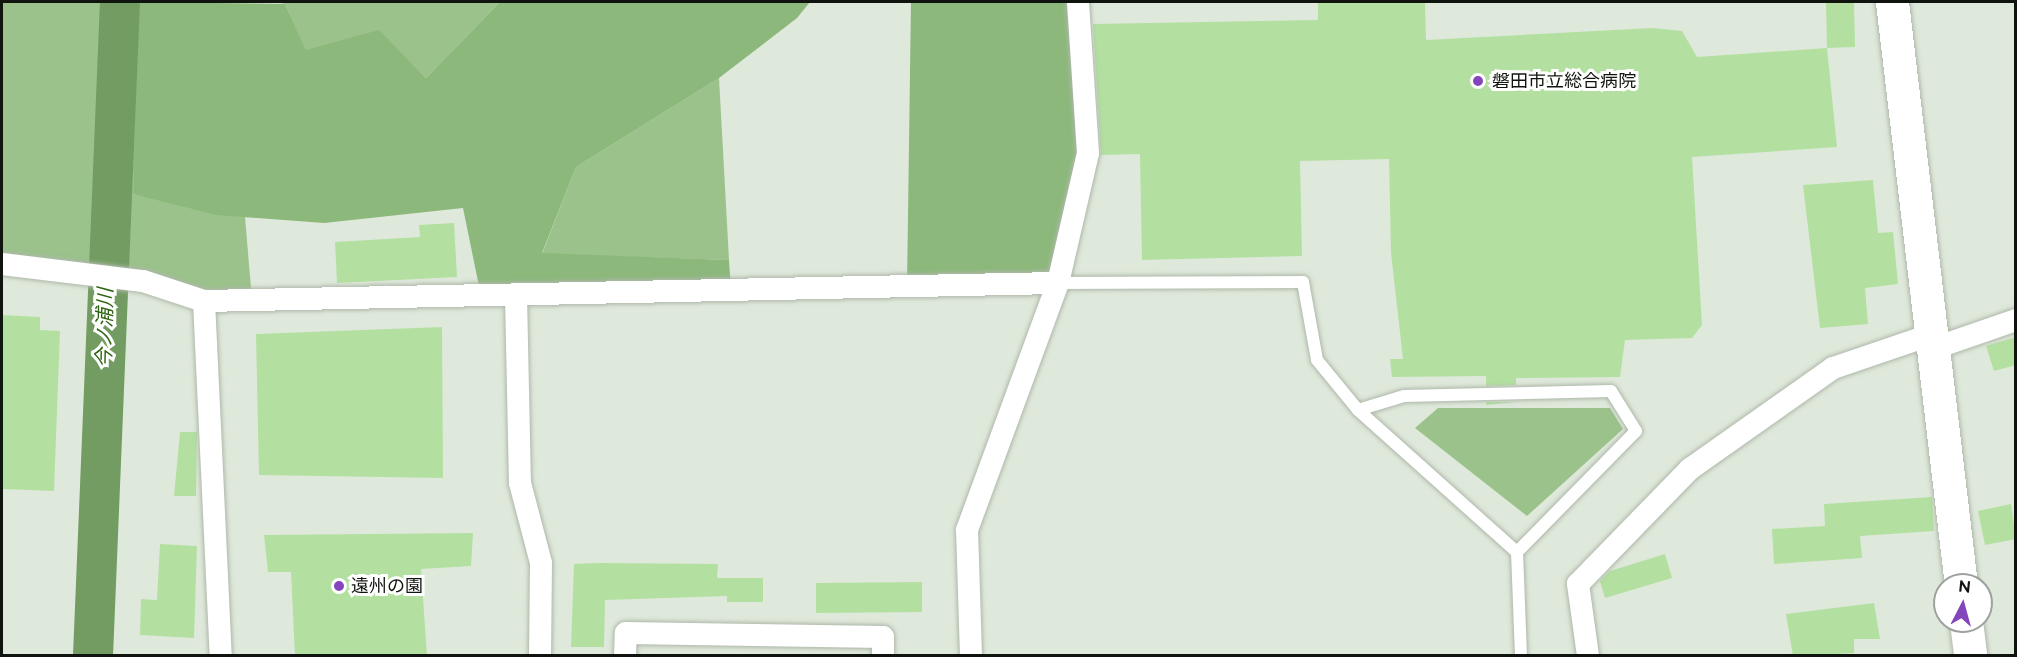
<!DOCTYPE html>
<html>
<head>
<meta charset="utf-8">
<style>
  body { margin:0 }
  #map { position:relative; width:2017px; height:657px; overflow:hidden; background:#dfe9db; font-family:Raleway,"Noto Sans JP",sans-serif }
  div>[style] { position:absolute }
  .green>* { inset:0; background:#9ac28a }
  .forest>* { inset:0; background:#8cb87b }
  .river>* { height:40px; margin:-20px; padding:0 20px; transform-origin:20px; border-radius:20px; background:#729c61 }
  .building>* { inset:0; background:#b3e0a1 }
  .roads { filter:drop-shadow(0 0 2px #aeb8aa) drop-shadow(0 0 2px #aeb8aa) }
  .lane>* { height:12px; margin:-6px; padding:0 6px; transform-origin:6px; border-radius:6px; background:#fff }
  .street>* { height:22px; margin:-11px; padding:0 11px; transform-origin:11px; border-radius:11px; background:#fff }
  .secondary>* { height:33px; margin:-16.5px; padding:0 16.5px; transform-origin:16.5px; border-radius:16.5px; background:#fff }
  .dots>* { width:16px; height:16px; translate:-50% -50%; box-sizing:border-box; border:3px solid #fff; border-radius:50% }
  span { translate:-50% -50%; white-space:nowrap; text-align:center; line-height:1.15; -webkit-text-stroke:6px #fff; paint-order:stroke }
  .poi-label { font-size:18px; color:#10140f }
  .left { translate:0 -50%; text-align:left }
  .water-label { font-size:20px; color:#2f6410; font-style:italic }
  .frame { position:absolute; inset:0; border:3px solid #10140f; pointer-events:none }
  .north { position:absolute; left:1933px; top:573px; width:60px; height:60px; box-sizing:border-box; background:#fff; border:2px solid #9fa19f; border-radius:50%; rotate:6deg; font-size:16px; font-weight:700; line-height:24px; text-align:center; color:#10140f }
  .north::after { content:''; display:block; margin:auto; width:21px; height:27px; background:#8646bb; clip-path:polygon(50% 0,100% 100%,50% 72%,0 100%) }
</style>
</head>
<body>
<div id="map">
  <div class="green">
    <i style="clip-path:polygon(2px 2px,141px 2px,133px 194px,245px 217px,252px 300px,2px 265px)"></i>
    <i style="clip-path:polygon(276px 2px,500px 2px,426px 78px,379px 31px,306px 51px,285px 4px)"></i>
    <i style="clip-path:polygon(719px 78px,729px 260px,542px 254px,576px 167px)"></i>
    <i style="clip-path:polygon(1438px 408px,1610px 408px,1623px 429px,1527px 516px,1415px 428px)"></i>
  </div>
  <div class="forest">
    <i style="clip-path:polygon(138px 2px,285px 4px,306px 50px,379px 30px,426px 78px,500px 2px,810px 2px,797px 18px,719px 78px,576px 167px,542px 253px,729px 260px,731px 290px,481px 296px,463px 208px,324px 223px,217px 215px,133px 194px)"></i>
    <i style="clip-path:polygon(911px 2px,1070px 2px,1088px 153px,1058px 283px,907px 286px)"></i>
  </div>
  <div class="river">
    <i style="left:93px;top:656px;width:655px;rotate:-87.64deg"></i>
  </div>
  <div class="building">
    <i style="clip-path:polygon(1318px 2px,1425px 2px,1426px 40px,1653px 28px,1682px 31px,1697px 57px,1827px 48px,1837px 147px,1692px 157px,1702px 325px,1692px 338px,1625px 340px,1620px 377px,1516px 378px,1516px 385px,1486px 386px,1486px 376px,1392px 377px,1390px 359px,1403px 359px,1391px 253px,1389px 159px,1300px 161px,1302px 256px,1142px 260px,1140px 154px,1101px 155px,1093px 24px,1318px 20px)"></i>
    <i style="clip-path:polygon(1826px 2px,1854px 2px,1855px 47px,1827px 48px)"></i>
    <i style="clip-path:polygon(1873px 180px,1878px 233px,1893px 232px,1898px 284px,1865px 288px,1868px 324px,1820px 328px,1803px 185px)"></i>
    <i style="clip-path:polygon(454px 223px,457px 277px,337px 283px,335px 242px,420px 237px,419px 225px)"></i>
    <i style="clip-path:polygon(2px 315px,40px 317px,40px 330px,60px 331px,54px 491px,2px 489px)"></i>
    <i style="clip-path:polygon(442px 327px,443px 478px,259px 475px,256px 334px)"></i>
    <i style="clip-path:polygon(2016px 337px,2016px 365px,1994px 371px,1986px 346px)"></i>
    <i style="clip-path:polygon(1486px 402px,1515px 402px,1486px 405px)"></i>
    <i style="clip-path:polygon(180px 432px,197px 432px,196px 496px,174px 496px)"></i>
    <i style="clip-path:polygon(1932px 497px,1934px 531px,1860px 536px,1862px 558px,1774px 564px,1772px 529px,1825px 526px,1824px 504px)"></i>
    <i style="clip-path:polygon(2011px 504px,2016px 539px,1985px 545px,1978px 511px)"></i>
    <i style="clip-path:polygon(473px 533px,471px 566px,421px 569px,427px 656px,295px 656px,291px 572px,268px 572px,264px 535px)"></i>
    <i style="clip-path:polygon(160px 544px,197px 546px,194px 638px,140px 635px,141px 599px,157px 600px)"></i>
    <i style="clip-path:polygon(1665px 554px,1672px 578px,1605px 598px,1600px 581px,1610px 571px)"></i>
    <i style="clip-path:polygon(599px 563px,718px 564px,717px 578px,763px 578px,763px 602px,727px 602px,727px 596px,605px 600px,604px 647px,571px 647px,574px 564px)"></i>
    <i style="clip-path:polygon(922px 582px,922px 612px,816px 613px,816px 583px)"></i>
    <i style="clip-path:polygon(1874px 603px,1880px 639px,1854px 639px,1854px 653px,1793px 656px,1786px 614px)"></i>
  </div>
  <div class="roads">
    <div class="lane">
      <i style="left:1058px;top:283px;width:245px;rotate:-0.2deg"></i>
      <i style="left:1303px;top:282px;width:79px;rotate:79.8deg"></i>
      <i style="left:1317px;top:360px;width:65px;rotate:50.6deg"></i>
      <i style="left:1358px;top:410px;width:213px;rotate:41.8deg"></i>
      <i style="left:1517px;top:552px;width:104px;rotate:87.8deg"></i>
      <i style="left:1358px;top:410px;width:48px;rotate:-16.9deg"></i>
      <i style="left:1404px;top:396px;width:207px;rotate:-1.4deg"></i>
      <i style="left:1611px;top:391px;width:47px;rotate:58deg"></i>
      <i style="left:1636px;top:431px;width:170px;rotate:134.5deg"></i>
    </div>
    <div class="street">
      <i style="left:2px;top:264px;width:142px;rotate:6.9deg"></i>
      <i style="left:143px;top:281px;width:64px;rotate:18.2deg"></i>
      <i style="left:204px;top:301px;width:854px;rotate:-1.21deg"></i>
      <i style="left:516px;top:295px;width:188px;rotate:88.8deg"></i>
      <i style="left:520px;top:483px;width:83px;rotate:75.3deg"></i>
      <i style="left:541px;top:563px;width:93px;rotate:90.6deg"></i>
      <i style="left:204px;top:301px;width:355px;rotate:87.3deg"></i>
      <i style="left:1932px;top:349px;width:89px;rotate:-19deg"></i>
      <i style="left:625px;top:656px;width:23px;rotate:-88deg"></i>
      <i style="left:626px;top:633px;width:257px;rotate:0.9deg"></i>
      <i style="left:883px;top:637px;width:19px;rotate:90deg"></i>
      <i style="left:971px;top:656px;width:126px;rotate:-91.8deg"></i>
      <i style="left:967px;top:530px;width:263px;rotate:-69.8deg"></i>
      <i style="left:1058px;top:283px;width:133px;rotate:-77deg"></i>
      <i style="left:1088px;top:153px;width:151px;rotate:-93.8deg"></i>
      <i style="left:1588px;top:656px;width:73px;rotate:-97.9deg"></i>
      <i style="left:1578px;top:584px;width:161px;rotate:-45.8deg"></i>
      <i style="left:1690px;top:469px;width:175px;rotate:-35.2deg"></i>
      <i style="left:1833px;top:368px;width:102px;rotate:-18.8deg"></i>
    </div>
    <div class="secondary">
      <i style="left:1892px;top:2px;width:587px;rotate:83.25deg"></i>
      <i style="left:1966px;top:621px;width:35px;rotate:83deg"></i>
    </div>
  </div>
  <div class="dots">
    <i style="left:1478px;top:81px;background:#8646bb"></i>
    <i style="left:339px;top:586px;background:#8646bb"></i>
  </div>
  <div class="poi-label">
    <span class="left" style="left:1492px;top:81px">磐田市立総合病院</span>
    <span class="left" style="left:351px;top:586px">遠州の園</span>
  </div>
  <div class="water-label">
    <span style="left:105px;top:328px;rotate:-89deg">今ノ浦川</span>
  </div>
  <div class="frame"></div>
  <div class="north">N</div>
</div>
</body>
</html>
